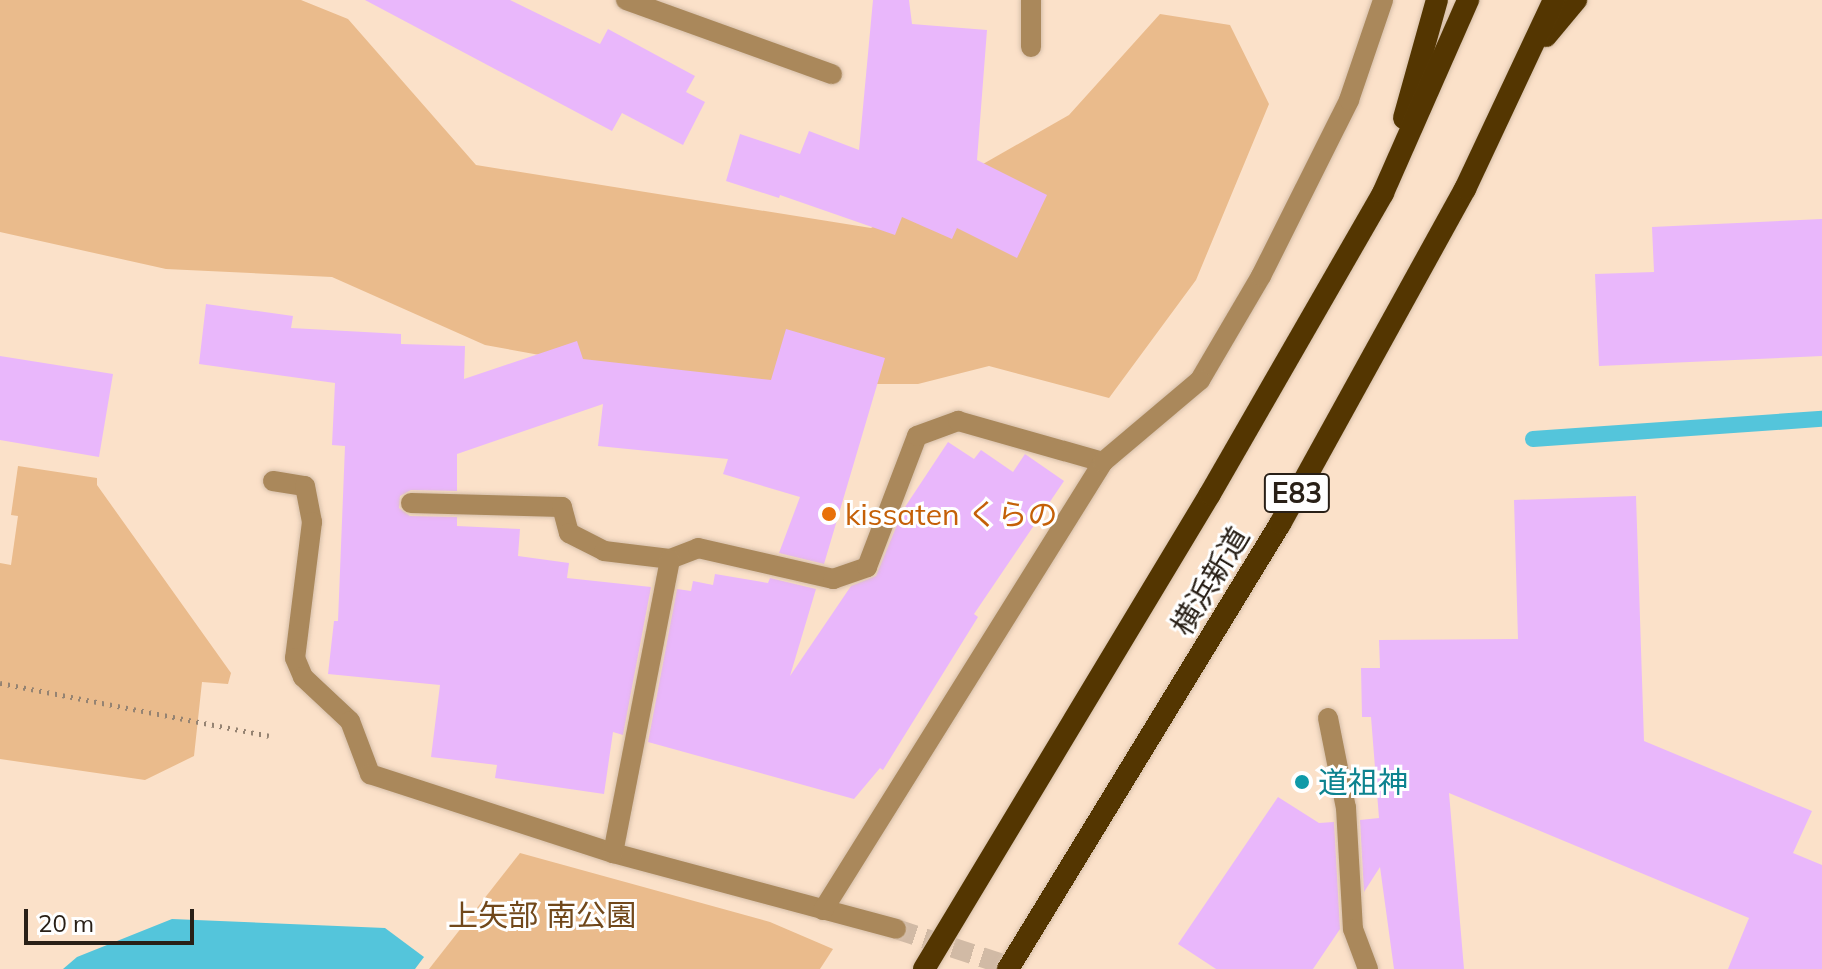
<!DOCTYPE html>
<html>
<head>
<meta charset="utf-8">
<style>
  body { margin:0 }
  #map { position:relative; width:1822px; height:969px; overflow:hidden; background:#fbe1c9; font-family:Mulish,"Noto Sans JP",sans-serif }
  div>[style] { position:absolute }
  .green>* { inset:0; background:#eabb8c }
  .water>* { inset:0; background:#54c5db }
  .stream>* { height:16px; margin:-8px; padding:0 8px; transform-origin:8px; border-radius:8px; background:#54c5db }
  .building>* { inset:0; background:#e9b7fb }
  .minor-tunnel>* { height:20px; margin-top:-10px; transform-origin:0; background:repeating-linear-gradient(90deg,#d1baa5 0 20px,transparent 0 30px) }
  .path>* { height:5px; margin-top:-2.5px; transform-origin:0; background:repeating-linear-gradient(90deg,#958372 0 2px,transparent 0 8px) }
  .roads { filter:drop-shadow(0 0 2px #d5bea9) drop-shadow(0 0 2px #d5bea9) }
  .service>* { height:20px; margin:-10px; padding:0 10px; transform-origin:10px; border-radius:10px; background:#aa885b }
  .minor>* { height:20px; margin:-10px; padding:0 10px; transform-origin:10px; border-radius:10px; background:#aa885b }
  .trunk>* { height:22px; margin:-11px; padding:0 11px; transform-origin:11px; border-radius:11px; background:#543601 }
  .dots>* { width:22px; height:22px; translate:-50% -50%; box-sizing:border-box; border:4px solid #fff; border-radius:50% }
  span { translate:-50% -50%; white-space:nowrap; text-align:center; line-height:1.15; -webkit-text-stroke:6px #fff; paint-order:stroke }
  .shield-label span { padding:2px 6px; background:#fff; border:2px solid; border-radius:6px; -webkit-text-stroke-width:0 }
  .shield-label { font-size:28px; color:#292017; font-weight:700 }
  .food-label { font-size:30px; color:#c56008 }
  .left { translate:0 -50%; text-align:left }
  .street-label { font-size:30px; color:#292017 }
  .culture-label { font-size:30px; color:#0d838f }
  .park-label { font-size:30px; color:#71481b }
  .scale { position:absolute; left:24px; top:909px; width:170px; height:36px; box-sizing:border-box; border:4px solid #292017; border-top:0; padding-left:10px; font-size:24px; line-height:28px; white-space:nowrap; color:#292017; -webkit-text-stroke:6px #fff; paint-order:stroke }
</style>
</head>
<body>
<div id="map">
  <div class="green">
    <i style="clip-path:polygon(0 0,301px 0,348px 19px,476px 165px,871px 228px,1069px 115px,1160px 14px,1230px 25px,1269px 104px,1196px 280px,1109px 398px,989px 366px,918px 384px,699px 384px,485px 345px,332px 277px,166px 269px,0 232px)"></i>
    <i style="clip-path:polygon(18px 466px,97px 478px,97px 485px,231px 673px,228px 684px,202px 682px,194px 756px,145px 780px,0 759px,0 563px,11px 565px,18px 516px,11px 515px)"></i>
    <i style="clip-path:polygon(520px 853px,770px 922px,833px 949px,820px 969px,429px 969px)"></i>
  </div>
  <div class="water">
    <i style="clip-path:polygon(172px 919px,385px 928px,424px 957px,415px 969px,63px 969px,77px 957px)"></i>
  </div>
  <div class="stream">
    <i style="left:1533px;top:439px;width:290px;rotate:-4deg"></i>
  </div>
  <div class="building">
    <i style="clip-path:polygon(365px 0,510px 0,600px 44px,608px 29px,695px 76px,686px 92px,705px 102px,683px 145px,622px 113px,612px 131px)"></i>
    <i style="clip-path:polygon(873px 0,909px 0,912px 24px,987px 30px,977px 160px,1047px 195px,1017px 258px,957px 228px,952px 239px,902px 217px,895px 235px,780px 195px,779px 198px,726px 181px,740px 134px,800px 154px,809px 131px,859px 150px)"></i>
    <i style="clip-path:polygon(1822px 219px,1822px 356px,1599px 366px,1595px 274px,1654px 272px,1652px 227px)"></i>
    <i style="clip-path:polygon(206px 304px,293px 316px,291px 328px,401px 334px,401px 344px,465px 346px,464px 379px,577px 341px,583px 359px,771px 380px,786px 329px,885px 358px,824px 564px,779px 553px,800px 497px,723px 474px,728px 459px,598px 446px,603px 404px,457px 454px,457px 491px,411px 490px,400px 496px,399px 508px,410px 516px,457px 517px,457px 526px,520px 529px,518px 556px,569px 563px,567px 578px,651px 587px,623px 735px,613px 732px,604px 794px,495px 778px,497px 765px,431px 757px,440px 685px,328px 674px,334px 621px,338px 621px,345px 446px,332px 445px,335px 383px,199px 364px)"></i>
    <i style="clip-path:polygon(0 356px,113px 374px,99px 457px,0 440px)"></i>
    <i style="clip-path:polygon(948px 442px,974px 459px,981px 450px,1013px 472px,1025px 454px,1064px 481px,974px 614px,978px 617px,883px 770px,880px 768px,854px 799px,648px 742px,677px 589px,691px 591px,693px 581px,713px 585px,715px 574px,768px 583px,770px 578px,816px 589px,790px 676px,851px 586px,876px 576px,903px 510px)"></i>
    <i style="clip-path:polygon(1636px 496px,1644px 741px,1812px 811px,1793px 853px,1822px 865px,1822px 969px,1728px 969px,1749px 918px,1449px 793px,1464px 969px,1394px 969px,1380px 867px,1364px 892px,1360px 820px,1379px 818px,1371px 717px,1362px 717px,1361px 668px,1380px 668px,1379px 640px,1518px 639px,1514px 500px)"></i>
    <i style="clip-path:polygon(1278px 797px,1319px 823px,1334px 822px,1340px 929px,1313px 969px,1216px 969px,1178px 944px)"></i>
  </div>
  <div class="minor-tunnel">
    <i style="left:896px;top:929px;width:128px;rotate:18.2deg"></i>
  </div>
  <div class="path">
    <i style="left:0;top:683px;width:274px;rotate:11.1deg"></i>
  </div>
  <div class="roads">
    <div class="service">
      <i style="left:1200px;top:380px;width:121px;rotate:-59.6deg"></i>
      <i style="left:1261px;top:276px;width:197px;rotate:-63.4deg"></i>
      <i style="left:1349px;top:100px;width:106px;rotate:-71.2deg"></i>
    </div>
    <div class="minor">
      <i style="left:626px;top:0;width:219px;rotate:19.8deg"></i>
      <i style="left:1031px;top:0;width:47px;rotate:90deg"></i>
      <i style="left:273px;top:481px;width:32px;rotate:9deg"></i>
      <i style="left:305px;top:486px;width:37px;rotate:79deg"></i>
      <i style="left:312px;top:522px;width:137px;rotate:97.1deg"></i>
      <i style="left:295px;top:658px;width:21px;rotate:67deg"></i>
      <i style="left:303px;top:677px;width:64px;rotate:43.1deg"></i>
      <i style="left:350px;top:721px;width:57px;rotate:69.3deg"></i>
      <i style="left:370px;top:774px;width:256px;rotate:18deg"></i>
      <i style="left:613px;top:853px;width:293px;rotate:15deg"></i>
      <i style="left:411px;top:503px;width:151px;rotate:1.5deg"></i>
      <i style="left:562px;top:507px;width:27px;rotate:75deg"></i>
      <i style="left:569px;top:533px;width:39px;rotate:27deg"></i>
      <i style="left:604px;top:551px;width:66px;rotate:6.9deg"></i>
      <i style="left:670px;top:559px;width:30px;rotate:-21deg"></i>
      <i style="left:698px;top:548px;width:139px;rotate:12.9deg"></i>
      <i style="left:833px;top:579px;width:36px;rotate:-19deg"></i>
      <i style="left:867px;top:567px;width:140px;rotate:-69.1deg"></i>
      <i style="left:917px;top:436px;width:44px;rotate:-20.1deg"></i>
      <i style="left:958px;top:421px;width:151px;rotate:15.8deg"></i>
      <i style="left:1328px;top:718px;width:92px;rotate:78.7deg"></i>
      <i style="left:1346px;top:808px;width:121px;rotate:86.7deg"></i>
      <i style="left:1353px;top:929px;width:43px;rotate:69.4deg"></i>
      <i style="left:613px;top:853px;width:299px;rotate:-79deg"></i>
      <i style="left:823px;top:910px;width:528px;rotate:-57.99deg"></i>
      <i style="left:1103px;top:462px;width:127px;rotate:-40.2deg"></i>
    </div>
    <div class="trunk">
      <i style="left:1546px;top:36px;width:47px;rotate:-50.2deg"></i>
      <i style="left:1404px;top:118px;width:123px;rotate:-74.4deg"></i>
      <i style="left:924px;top:969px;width:554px;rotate:-58.95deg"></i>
      <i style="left:1210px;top:494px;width:347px;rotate:-60.1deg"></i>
      <i style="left:1383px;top:193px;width:211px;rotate:-66.2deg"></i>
      <i style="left:1008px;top:969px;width:522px;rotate:-58.57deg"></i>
      <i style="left:1280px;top:524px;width:383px;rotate:-61.1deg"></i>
      <i style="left:1465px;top:189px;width:209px;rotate:-64.8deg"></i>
    </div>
  </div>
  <div class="dots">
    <i style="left:829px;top:514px;background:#e8710a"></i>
    <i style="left:1302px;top:782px;background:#0f9aa8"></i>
  </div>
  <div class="shield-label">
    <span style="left:1297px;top:493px">E83</span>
  </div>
  <div class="food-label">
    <span class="left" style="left:845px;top:514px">kissaten くらの</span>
  </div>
  <div class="street-label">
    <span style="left:1210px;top:581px;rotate:-59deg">横浜新道</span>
  </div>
  <div class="culture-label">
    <span class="left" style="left:1318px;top:782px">道祖神</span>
  </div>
  <div class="park-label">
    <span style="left:542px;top:915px">上矢部 南公園</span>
  </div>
  <div class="scale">20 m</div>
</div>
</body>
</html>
